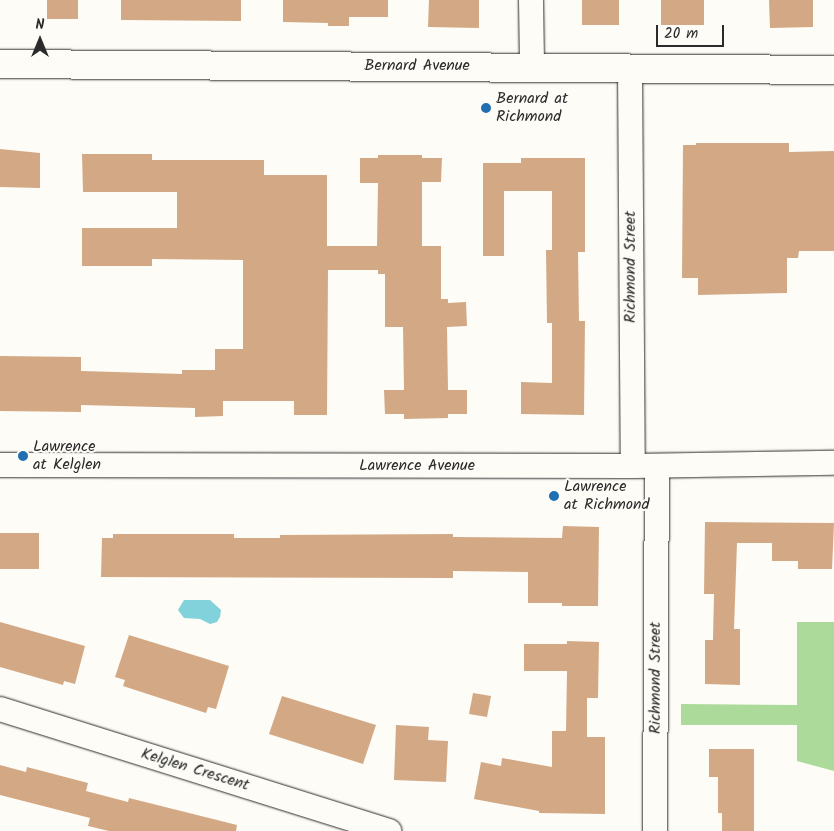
<!DOCTYPE html>
<html>
<head>
<meta charset="utf-8">
<style>
  body { margin:0 }
  #map { position:relative; width:834px; height:831px; overflow:hidden; background:#fdfcf7; font-family:Kalam,sans-serif }
  div>[style] { position:absolute }
  .green>* { inset:0; background:#abda9a }
  .water>* { inset:0; background:#81d2da }
  .building>* { inset:0; background:#d3a884 }
  .roads { filter:drop-shadow(0 0 1px #2b2b2b) drop-shadow(0 0 1px #2b2b2b) }
  .minor>* { height:24px; margin:-12px; padding:0 12px; transform-origin:12px; border-radius:12px; background:#fdfcf7 }
  .tertiary>* { height:28px; margin:-14px; padding:0 14px; transform-origin:14px; border-radius:14px; background:#fdfcf7 }
  .dots>* { width:14px; height:14px; translate:-50% -50%; box-sizing:border-box; border:2px solid #fdfcf7; border-radius:50% }
  span { translate:-50% -50%; white-space:nowrap; text-align:center; line-height:1.15; -webkit-text-stroke:4px #fdfcf7; paint-order:stroke }
  .street-label { font-size:16px; color:#2b2b2b }
  .poi-label { font-size:16px; color:#2b2b2b }
  .left { translate:0 -50%; text-align:left }
  .north { position:absolute; left:15px; top:15px; width:50px; height:50px; -webkit-text-stroke:4px #fdfcf7; paint-order:stroke; rotate:0deg; font-size:14px; font-weight:700; line-height:20px; text-align:center; color:#2b2b2b }
  .north::after { content:''; display:block; margin:auto; width:18px; height:22px; background:#2b2b2b; clip-path:polygon(50% 0,100% 100%,50% 72%,0 100%) }
  .scale { position:absolute; left:656px; top:25px; width:68px; height:22px; box-sizing:border-box; border:2px solid #2b2b2b; border-top:0; padding-left:6px; font-size:15px; line-height:18px; white-space:nowrap; color:#2b2b2b; -webkit-text-stroke:4px #fdfcf7; paint-order:stroke }
</style>
</head>
<body>
<div id="map">
  <div class="green">
    <i style="clip-path:polygon(797px 622px,834px 622px,834px 771px,797px 761px,797px 725px,681px 725px,681px 704px,797px 705px)"></i>
  </div>
  <div class="water">
    <i style="clip-path:polygon(184px 600px,210px 600px,221px 610px,220px 617px,217px 622px,210px 624px,200px 619px,184px 618px,178px 610px)"></i>
  </div>
  <div class="building">
    <i style="clip-path:polygon(47px 0,78px 0,78px 19px,47px 19px)"></i>
    <i style="clip-path:polygon(121px 0,241px 0,241px 21px,121px 20px)"></i>
    <i style="clip-path:polygon(283px 0,388px 0,388px 17px,349px 17px,349px 26px,328px 26px,328px 23px,283px 22px)"></i>
    <i style="clip-path:polygon(429px 0,479px 0,479px 28px,428px 27px)"></i>
    <i style="clip-path:polygon(582px 0,619px 0,619px 25px,582px 25px)"></i>
    <i style="clip-path:polygon(661px 0,704px 0,704px 25px,661px 25px)"></i>
    <i style="clip-path:polygon(769px 0,813px 0,813px 27px,770px 28px)"></i>
    <i style="clip-path:polygon(696px 143px,789px 143px,789px 152px,834px 151px,834px 251px,799px 251px,798px 258px,787px 258px,787px 293px,698px 295px,698px 278px,682px 278px,683px 145px,696px 145px)"></i>
    <i style="clip-path:polygon(0 149px,40px 153px,40px 188px,0 187px)"></i>
    <i style="clip-path:polygon(82px 154px,152px 154px,152px 160px,264px 160px,264px 175px,327px 175px,327px 246px,377px 246px,378px 183px,360px 183px,360px 158px,378px 158px,378px 155px,422px 155px,422px 158px,442px 158px,441px 182px,422px 182px,422px 246px,441px 246px,441px 299px,448px 299px,448px 303px,466px 302px,467px 326px,447px 327px,448px 390px,467px 390px,467px 414px,448px 414px,448px 418px,404px 419px,404px 414px,385px 414px,384px 390px,404px 390px,403px 327px,385px 327px,385px 274px,378px 274px,378px 270px,328px 270px,327px 415px,294px 415px,294px 401px,223px 401px,223px 416px,195px 417px,195px 408px,81px 405px,81px 412px,0 411px,0 356px,81px 357px,81px 371px,182px 374px,182px 370px,215px 370px,215px 349px,243px 349px,243px 260px,152px 259px,152px 266px,82px 266px,82px 228px,177px 228px,177px 192px,83px 192px)"></i>
    <i style="clip-path:polygon(521px 158px,585px 158px,585px 252px,578px 252px,579px 321px,585px 321px,584px 415px,521px 414px,521px 382px,552px 383px,552px 323px,547px 323px,546px 250px,552px 250px,552px 191px,504px 191px,504px 256px,483px 256px,483px 163px,521px 163px)"></i>
    <i style="clip-path:polygon(705px 522px,834px 523px,832px 569px,798px 569px,798px 561px,772px 561px,772px 543px,737px 543px,734px 629px,740px 629px,740px 685px,705px 684px,705px 640px,713px 640px,714px 594px,704px 594px)"></i>
    <i style="clip-path:polygon(563px 526px,599px 527px,598px 606px,562px 606px,562px 603px,528px 603px,528px 572px,453px 571px,453px 578px,101px 577px,102px 538px,113px 538px,113px 534px,234px 534px,234px 538px,280px 538px,280px 535px,453px 534px,453px 537px,562px 538px)"></i>
    <i style="clip-path:polygon(0 533px,39px 533px,39px 569px,0 569px)"></i>
    <i style="clip-path:polygon(0 622px,85px 646px,75px 684px,64px 681px,63px 685px,0 667px)"></i>
    <i style="clip-path:polygon(129px 635px,229px 666px,216px 709px,208px 707px,206px 713px,123px 686px,125px 680px,115px 677px)"></i>
    <i style="clip-path:polygon(567px 641px,599px 642px,598px 698px,587px 698px,587px 737px,605px 737px,605px 814px,539px 813px,539px 811px,474px 799px,481px 762px,501px 766px,502px 758px,552px 767px,552px 731px,566px 731px,567px 671px,524px 671px,524px 644px,567px 644px)"></i>
    <i style="clip-path:polygon(473px 693px,491px 696px,487px 717px,469px 714px)"></i>
    <i style="clip-path:polygon(282px 696px,376px 725px,363px 764px,269px 734px)"></i>
    <i style="clip-path:polygon(396px 725px,429px 727px,428px 740px,448px 741px,446px 782px,394px 780px)"></i>
    <i style="clip-path:polygon(709px 749px,754px 749px,754px 831px,722px 831px,722px 813px,718px 813px,718px 777px,709px 777px)"></i>
    <i style="clip-path:polygon(0 765px,26px 772px,27px 767px,88px 783px,86px 791px,128px 802px,129px 798px,237px 825px,236px 831px,109px 831px,88px 826px,90px 818px,0 795px)"></i>
  </div>
  <div class="roads">
    <div class="minor">
      <i style="left:531px;top:0;width:67px;rotate:89.1deg"></i>
      <i style="left:630px;top:68px;width:398px;rotate:89.6deg"></i>
      <i style="left:0;top:465px;width:633px;rotate:0.09deg"></i>
      <i style="left:633px;top:466px;width:201px;rotate:-0.9deg"></i>
      <i style="left:0;top:709px;width:408px;rotate:17.4deg"></i>
      <i style="left:655px;top:831px;width:365px;rotate:-89.7deg"></i>
    </div>
    <div class="tertiary">
      <i style="left:0;top:64px;width:834px;rotate:0.41deg"></i>
    </div>
  </div>
  <div class="dots">
    <i style="left:486px;top:108px;background:#1f6fb2"></i>
    <i style="left:23px;top:456px;background:#1f6fb2"></i>
    <i style="left:554px;top:496px;background:#1f6fb2"></i>
  </div>
  <div class="street-label">
    <span style="left:417px;top:66px">Bernard Avenue</span>
    <span style="left:631px;top:267px;rotate:-90deg">Richmond Street</span>
    <span style="left:417px;top:466px">Lawrence Avenue</span>
    <span style="left:656px;top:678px;rotate:-90deg">Richmond Street</span>
    <span style="left:195px;top:770px;rotate:17deg">Kelglen Crescent</span>
  </div>
  <div class="poi-label">
    <span class="left" style="left:496px;top:108px">Bernard at<br>Richmond</span>
    <span class="left" style="left:33px;top:456px">Lawrence<br>at Kelglen</span>
    <span class="left" style="left:564px;top:496px">Lawrence<br>at Richmond</span>
  </div>
  <div class="north">N</div>
  <div class="scale">20 m</div>
</div>
</body>
</html>
